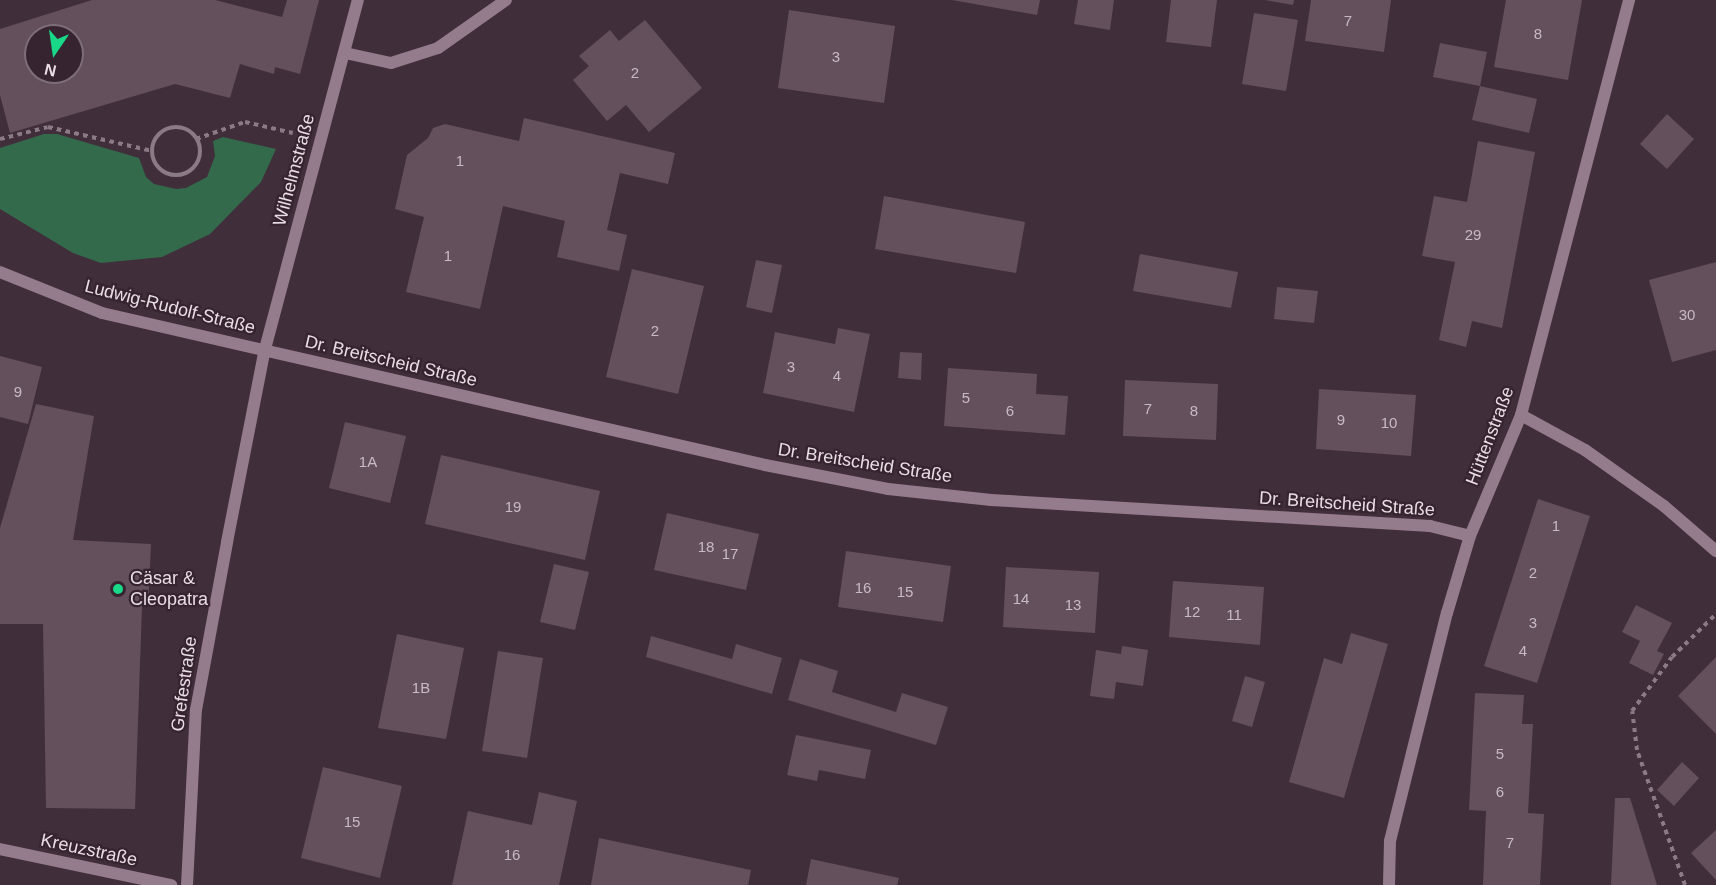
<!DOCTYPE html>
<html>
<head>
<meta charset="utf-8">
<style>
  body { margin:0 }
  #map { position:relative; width:1716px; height:885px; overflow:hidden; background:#412e3b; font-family:Arial,sans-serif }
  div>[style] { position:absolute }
  .green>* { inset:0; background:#346a4c }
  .building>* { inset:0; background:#644f5d }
  .path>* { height:4px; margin-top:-2px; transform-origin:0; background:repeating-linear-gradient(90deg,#8b7b86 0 4.5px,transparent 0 9px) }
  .path>.ring { margin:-2px; padding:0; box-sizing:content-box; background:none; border:4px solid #8b7b86; border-radius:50% }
  .minor>* { height:12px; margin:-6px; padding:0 6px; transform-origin:6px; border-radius:6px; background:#957c8d }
  .dots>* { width:16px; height:16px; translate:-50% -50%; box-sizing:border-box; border:3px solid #362430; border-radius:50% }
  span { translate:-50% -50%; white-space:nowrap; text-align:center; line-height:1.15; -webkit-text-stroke:4.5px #362430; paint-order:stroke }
  .number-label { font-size:15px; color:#c8bac3 }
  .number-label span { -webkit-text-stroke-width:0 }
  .street-label { font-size:18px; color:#e9dde5 }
  .poi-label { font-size:18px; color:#e9dde5 }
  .left { translate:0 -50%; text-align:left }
  .north { position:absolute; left:24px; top:24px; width:60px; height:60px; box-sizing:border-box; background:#362430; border:2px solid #7e6e78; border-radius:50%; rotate:193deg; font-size:16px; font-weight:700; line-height:24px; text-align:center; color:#e9dde5 }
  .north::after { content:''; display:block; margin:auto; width:21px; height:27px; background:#19d989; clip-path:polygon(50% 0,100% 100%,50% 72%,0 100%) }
</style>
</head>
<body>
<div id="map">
  <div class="green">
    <i style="clip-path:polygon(44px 134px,57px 134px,139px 158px,146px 177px,154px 184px,176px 189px,186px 188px,207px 177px,215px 156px,213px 141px,223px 137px,276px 149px,261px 182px,210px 234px,162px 257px,101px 263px,73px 253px,0 209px,0 148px)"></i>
  </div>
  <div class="building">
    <i style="clip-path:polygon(evenodd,92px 0,215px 0,282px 17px,287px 0,319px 0,300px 74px,275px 67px,274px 74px,240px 64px,230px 98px,175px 84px,10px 133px,0 95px,0 29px,92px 0,36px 36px,72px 36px,72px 72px,36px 72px,36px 36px)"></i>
    <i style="clip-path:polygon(952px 0,1040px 0,1037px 15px)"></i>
    <i style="clip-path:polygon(1078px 0,1114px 0,1110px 30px,1074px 24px)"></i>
    <i style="clip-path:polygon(1171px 0,1217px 0,1211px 47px,1166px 42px)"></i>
    <i style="clip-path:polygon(1265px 0,1294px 0,1293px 5px)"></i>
    <i style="clip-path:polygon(1311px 0,1391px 0,1384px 52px,1305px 41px)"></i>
    <i style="clip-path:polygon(1506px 0,1582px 0,1568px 80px,1494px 67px)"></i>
    <i style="clip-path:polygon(789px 10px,895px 26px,884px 103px,778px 88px)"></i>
    <i style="clip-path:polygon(1254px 13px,1298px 20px,1286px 91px,1242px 84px)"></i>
    <i style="clip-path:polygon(645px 20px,702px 88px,649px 132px,626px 105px,607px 121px,573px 80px,589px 66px,579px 56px,610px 30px,619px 41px)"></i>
    <i style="clip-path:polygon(1440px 43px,1487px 52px,1480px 86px,1433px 77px)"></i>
    <i style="clip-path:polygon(1480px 86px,1537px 99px,1529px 133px,1472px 120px)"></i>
    <i style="clip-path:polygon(1667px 114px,1694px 139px,1667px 169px,1640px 144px)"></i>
    <i style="clip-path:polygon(524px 118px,675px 153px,668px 184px,620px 173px,607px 230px,627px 235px,619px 271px,557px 257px,565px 221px,503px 206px,480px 309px,406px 292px,424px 217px,395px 209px,407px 155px,428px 138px,433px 128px,445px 124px,519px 141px)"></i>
    <i style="clip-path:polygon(1478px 141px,1535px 152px,1502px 328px,1472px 321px,1466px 347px,1439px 340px,1455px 262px,1422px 256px,1434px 196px,1467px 202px)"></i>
    <i style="clip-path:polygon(884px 196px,1025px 222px,1016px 273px,875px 249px)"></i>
    <i style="clip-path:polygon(1140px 254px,1238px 272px,1231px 308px,1133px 291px)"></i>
    <i style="clip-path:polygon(756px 260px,782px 265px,772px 313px,746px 307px)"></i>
    <i style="clip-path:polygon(1716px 262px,1716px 350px,1672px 362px,1649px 280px)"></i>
    <i style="clip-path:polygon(632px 269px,704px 286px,678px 394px,606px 377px)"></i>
    <i style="clip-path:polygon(1277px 287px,1318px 291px,1314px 323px,1274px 319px)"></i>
    <i style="clip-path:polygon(838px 328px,870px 334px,854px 412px,763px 393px,775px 332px,835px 344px)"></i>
    <i style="clip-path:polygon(900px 352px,922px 353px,921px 380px,898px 378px)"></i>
    <i style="clip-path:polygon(0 356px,42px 367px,28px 424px,0 417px)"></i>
    <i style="clip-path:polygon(948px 368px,1037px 374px,1036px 394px,1068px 396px,1065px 435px,944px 426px)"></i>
    <i style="clip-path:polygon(1125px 380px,1218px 384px,1216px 440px,1123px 436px)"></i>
    <i style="clip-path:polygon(1319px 389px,1416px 395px,1411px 456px,1316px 449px)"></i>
    <i style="clip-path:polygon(36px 404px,94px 416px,73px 540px,151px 544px,148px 607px,142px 607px,135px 809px,46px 808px,43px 624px,0 624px,0 528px)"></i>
    <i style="clip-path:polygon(345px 422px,406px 436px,390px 503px,329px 488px)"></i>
    <i style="clip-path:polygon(441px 455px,600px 491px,585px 560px,425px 524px)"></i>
    <i style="clip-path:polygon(1538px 499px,1590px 516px,1537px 683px,1484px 666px)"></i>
    <i style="clip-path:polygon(667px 513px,759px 534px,746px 590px,654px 570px)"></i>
    <i style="clip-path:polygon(846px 551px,951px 566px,943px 622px,838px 607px)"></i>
    <i style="clip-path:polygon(554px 564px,589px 572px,575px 630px,540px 622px)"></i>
    <i style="clip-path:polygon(1006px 567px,1099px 572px,1095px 633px,1003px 627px)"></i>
    <i style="clip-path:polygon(1173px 581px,1264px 587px,1260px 645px,1169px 637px)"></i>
    <i style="clip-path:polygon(1636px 605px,1672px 623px,1657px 651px,1664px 654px,1653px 675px,1629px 663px,1640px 641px,1622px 632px)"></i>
    <i style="clip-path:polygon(1351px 633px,1388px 644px,1344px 798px,1289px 782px,1324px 658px,1342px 664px)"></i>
    <i style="clip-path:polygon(397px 634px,464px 648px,446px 739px,378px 728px)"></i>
    <i style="clip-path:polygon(651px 636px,732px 659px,736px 644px,782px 658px,772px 694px,646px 657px)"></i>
    <i style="clip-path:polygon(1122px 646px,1148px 650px,1143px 686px,1116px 682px,1114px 699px,1090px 696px,1096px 650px,1121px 654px)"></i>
    <i style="clip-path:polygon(498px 651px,543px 658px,527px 758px,482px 751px)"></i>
    <i style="clip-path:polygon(1716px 657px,1716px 734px,1678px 696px)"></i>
    <i style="clip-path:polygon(800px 659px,838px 671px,832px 692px,896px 712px,902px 693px,948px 707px,936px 745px,788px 700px)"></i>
    <i style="clip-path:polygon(1245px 676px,1265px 682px,1252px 727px,1232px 721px)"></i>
    <i style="clip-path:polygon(1475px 693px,1524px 695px,1522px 724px,1533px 724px,1528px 813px,1544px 814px,1540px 885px,1483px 885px,1486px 811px,1469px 810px)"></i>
    <i style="clip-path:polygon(796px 735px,871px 750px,865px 779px,819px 770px,817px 781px,787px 775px)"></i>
    <i style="clip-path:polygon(1682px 762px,1699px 778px,1674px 806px,1657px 790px)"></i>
    <i style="clip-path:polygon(323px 767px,402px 786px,380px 878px,301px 858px)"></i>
    <i style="clip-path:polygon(539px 792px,577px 801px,559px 885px,452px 885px,468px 811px,532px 825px)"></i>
    <i style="clip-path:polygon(1615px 798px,1630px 798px,1657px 885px,1611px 885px)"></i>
    <i style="clip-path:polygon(1716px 830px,1716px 880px,1691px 853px)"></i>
    <i style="clip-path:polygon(599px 838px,751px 870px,748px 885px,591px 885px)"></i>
    <i style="clip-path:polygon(811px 859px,899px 878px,897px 885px,806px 885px)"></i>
  </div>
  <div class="path">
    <i class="ring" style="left:152px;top:127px;width:44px;height:44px"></i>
    <i style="left:0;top:139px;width:49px;rotate:-14deg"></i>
    <i style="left:48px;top:127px;width:107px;rotate:13deg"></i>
    <i style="left:196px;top:139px;width:52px;rotate:-19.1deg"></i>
    <i style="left:245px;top:122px;width:49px;rotate:12.9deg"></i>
    <i style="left:1685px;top:885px;width:143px;rotate:-109.6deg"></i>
    <i style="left:1637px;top:750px;width:39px;rotate:-97deg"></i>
    <i style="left:1632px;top:711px;width:67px;rotate:-53.5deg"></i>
    <i style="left:1672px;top:657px;width:62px;rotate:-44.3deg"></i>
  </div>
  <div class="minor">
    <i style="left:345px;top:53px;width:47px;rotate:12.3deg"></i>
    <i style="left:391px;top:63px;width:49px;rotate:-17.7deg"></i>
    <i style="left:438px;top:48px;width:83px;rotate:-35.2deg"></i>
    <i style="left:0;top:272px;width:110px;rotate:21.9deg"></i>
    <i style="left:102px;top:313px;width:680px;rotate:12.91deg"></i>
    <i style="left:765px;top:465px;width:125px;rotate:11deg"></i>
    <i style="left:888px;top:489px;width:104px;rotate:6.1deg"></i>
    <i style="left:991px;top:500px;width:440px;rotate:3.4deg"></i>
    <i style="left:1430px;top:526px;width:41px;rotate:14deg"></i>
    <i style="left:1521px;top:415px;width:73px;rotate:28.7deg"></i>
    <i style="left:1585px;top:450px;width:97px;rotate:35.3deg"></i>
    <i style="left:1664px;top:506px;width:69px;rotate:40.9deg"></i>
    <i style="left:0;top:849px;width:175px;rotate:11.9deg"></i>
    <i style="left:187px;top:885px;width:175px;rotate:-87.1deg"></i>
    <i style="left:196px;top:710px;width:171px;rotate:-79.5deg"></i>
    <i style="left:227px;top:542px;width:197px;rotate:-78.9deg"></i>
    <i style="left:265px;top:349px;width:361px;rotate:-75.1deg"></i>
    <i style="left:1389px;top:885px;width:44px;rotate:-88.7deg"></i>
    <i style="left:1390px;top:841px;width:235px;rotate:-76deg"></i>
    <i style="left:1447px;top:613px;width:80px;rotate:-73.4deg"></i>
    <i style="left:1470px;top:536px;width:131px;rotate:-67.1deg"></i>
    <i style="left:1521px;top:415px;width:429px;rotate:-75.4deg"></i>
  </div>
  <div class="dots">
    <i style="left:118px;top:589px;background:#19d989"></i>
  </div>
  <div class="number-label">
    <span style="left:1348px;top:21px">7</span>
    <span style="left:1538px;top:34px">8</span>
    <span style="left:836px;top:57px">3</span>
    <span style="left:635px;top:73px">2</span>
    <span style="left:460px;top:161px">1</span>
    <span style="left:1473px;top:235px">29</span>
    <span style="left:448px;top:256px">1</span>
    <span style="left:1687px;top:315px">30</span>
    <span style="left:655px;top:331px">2</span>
    <span style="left:791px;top:367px">3</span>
    <span style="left:837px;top:376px">4</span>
    <span style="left:18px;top:392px">9</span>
    <span style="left:966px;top:398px">5</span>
    <span style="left:1148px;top:409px">7</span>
    <span style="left:1010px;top:411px">6</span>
    <span style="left:1194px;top:411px">8</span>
    <span style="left:1341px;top:420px">9</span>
    <span style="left:1389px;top:423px">10</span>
    <span style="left:368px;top:462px">1A</span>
    <span style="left:513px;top:507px">19</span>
    <span style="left:1556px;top:526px">1</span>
    <span style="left:706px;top:547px">18</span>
    <span style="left:730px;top:554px">17</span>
    <span style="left:1533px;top:573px">2</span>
    <span style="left:863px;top:588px">16</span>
    <span style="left:905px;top:592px">15</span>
    <span style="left:1021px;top:599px">14</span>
    <span style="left:1073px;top:605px">13</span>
    <span style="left:1192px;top:612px">12</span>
    <span style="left:1234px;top:615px">11</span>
    <span style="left:1533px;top:623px">3</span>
    <span style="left:1523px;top:651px">4</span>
    <span style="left:421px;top:688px">1B</span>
    <span style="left:1500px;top:754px">5</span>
    <span style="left:1500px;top:792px">6</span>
    <span style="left:352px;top:822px">15</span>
    <span style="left:1510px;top:843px">7</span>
    <span style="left:512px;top:855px">16</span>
  </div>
  <div class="street-label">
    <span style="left:294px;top:170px;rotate:-75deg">Wilhelmstraße</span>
    <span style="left:170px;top:307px;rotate:14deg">Ludwig-Rudolf-Straße</span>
    <span style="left:391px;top:361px;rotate:13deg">Dr. Breitscheid Straße</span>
    <span style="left:1490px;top:436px;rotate:-69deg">Hüttenstraße</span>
    <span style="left:865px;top:463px;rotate:9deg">Dr. Breitscheid Straße</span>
    <span style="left:1347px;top:504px;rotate:4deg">Dr. Breitscheid Straße</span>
    <span style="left:184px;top:684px;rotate:-82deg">Grefestraße</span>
    <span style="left:89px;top:850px;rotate:12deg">Kreuzstraße</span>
  </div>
  <div class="poi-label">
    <span class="left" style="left:130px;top:589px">Cäsar &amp;<br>Cleopatra</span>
  </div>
  <div class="north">N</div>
</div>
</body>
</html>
